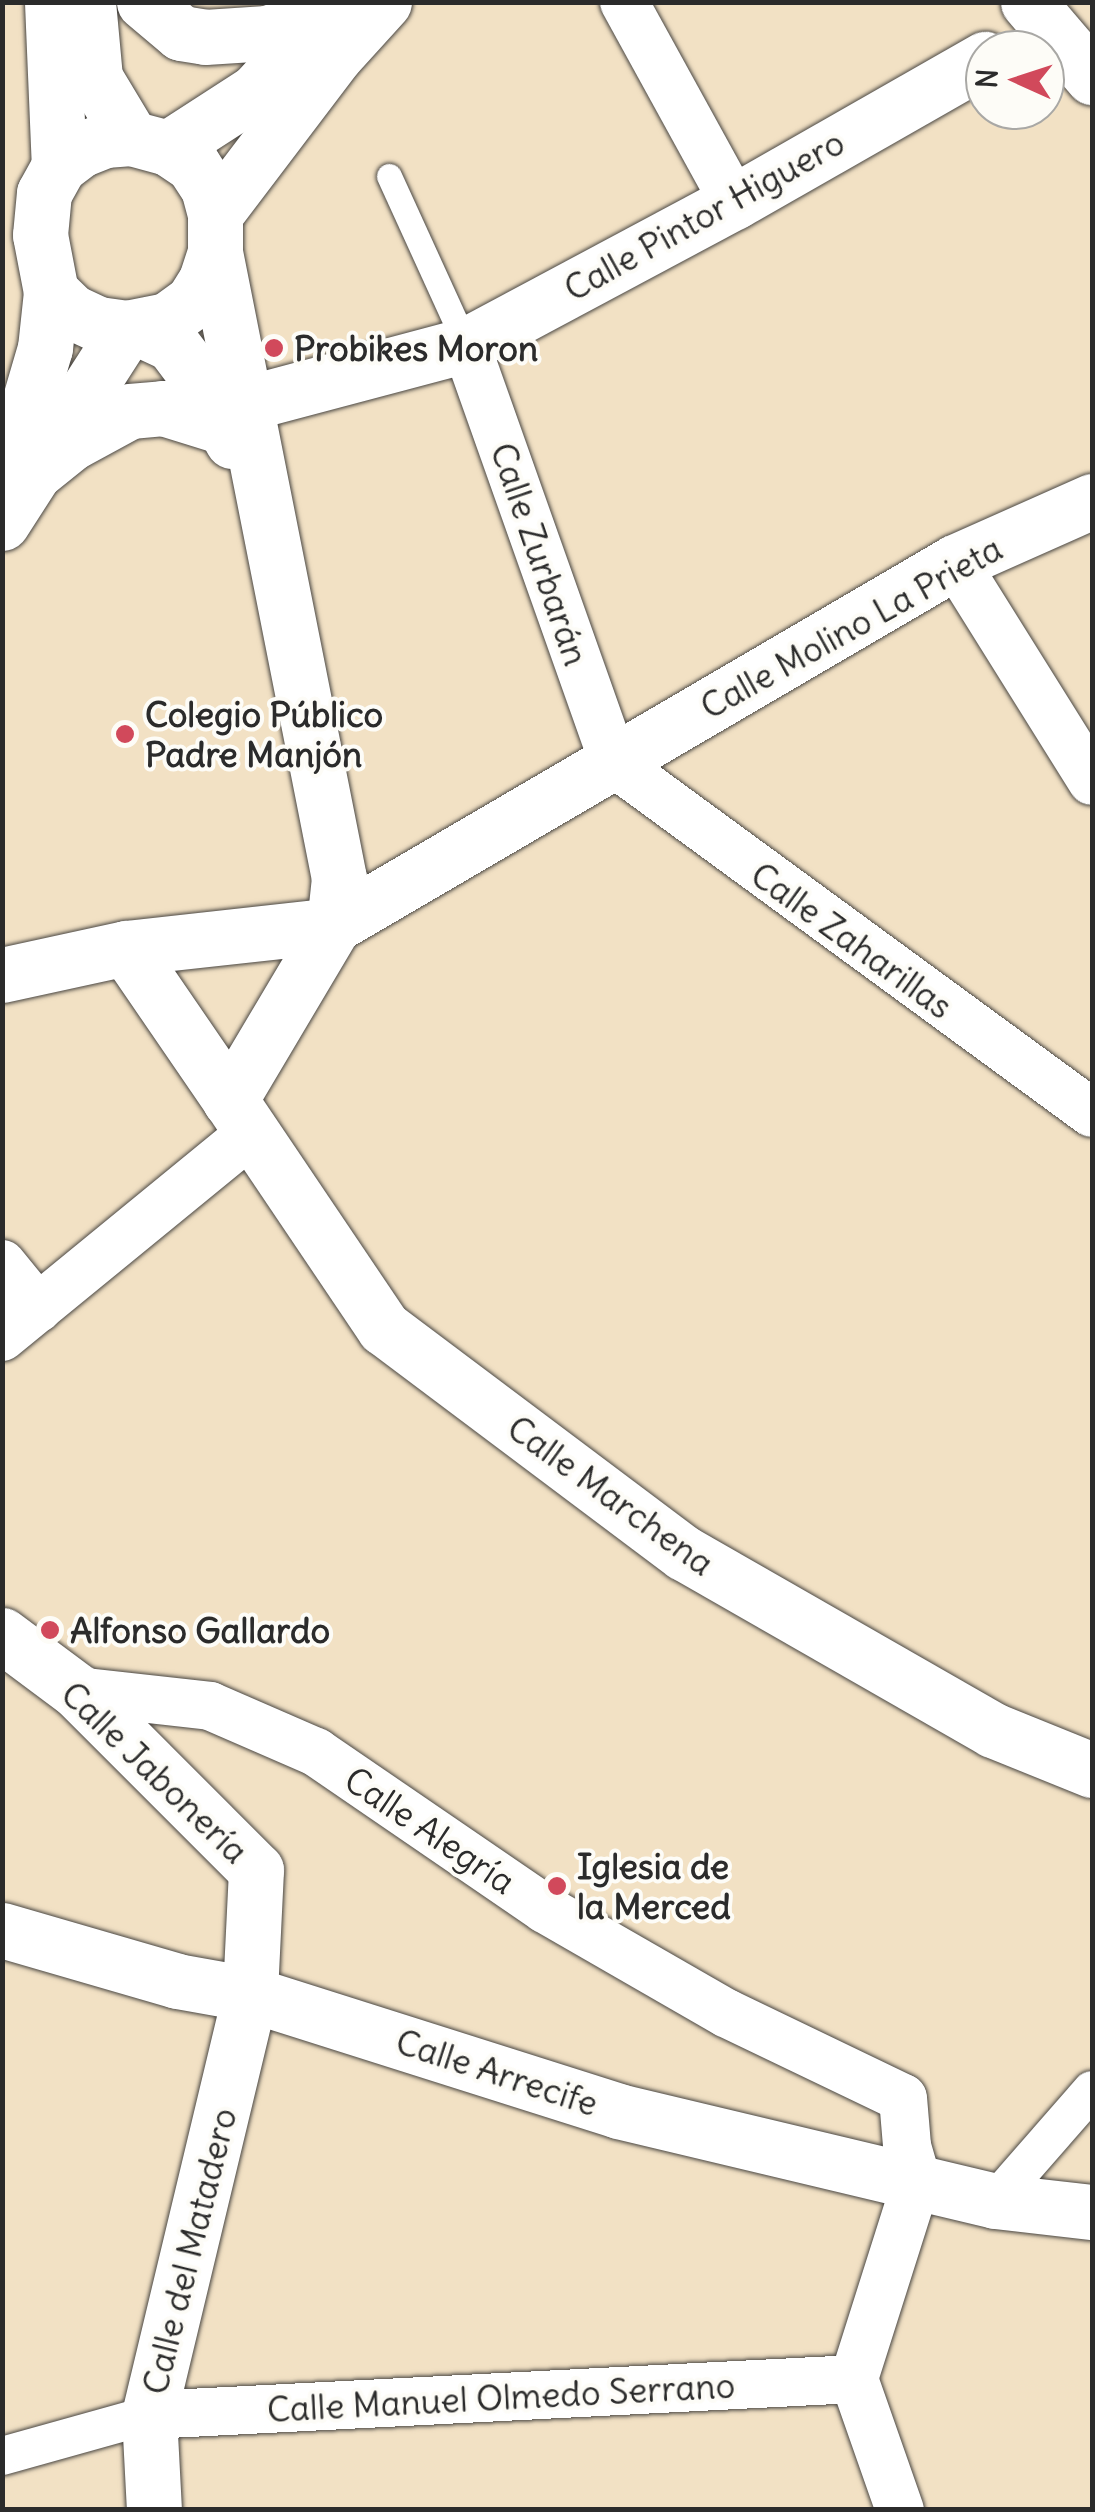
<!DOCTYPE html>
<html>
<head>
<meta charset="utf-8">
<style>
  body { margin:0 }
  #map { position:relative; width:1095px; height:2512px; overflow:hidden; background:#f2e1c4; font-family:Delius,sans-serif }
  div>[style] { position:absolute }
  .roads { filter:drop-shadow(0 0 2px #494642) drop-shadow(0 0 2px #494642) }
  .service>* { height:25px; margin:-12.5px; padding:0 12.5px; transform-origin:12.5px; border-radius:12.5px; background:#fff }
  .pedestrian>* { height:38px; margin:-19px; padding:0 19px; transform-origin:19px; border-radius:19px; background:#fff }
  .minor>* { height:48px; margin:-24px; padding:0 24px; transform-origin:24px; border-radius:24px; background:#fff }
  .tertiary>* { height:55px; margin:-27.5px; padding:0 27.5px; transform-origin:27.5px; border-radius:27.5px; background:#fff }
  .secondary>* { height:55px; margin:-27.5px; padding:0 27.5px; transform-origin:27.5px; border-radius:27.5px; background:#fff }
  .dots>* { width:28px; height:28px; translate:-50% -50%; box-sizing:border-box; border:5px solid #fdfcf7; border-radius:50% }
  span { translate:-50% -50%; white-space:nowrap; text-align:center; line-height:1.15; -webkit-text-stroke:8px #fdfcf7; paint-order:stroke }
  .street-label { font-size:35px; color:#2b2b2b }
  .poi-label { font-size:35px; color:#2b2b2b; font-weight:700 }
  .left { translate:0 -50%; text-align:left }
  .frame { position:absolute; inset:0; border:5px solid #2b2b2b; pointer-events:none }
  .north { position:absolute; left:965px; top:30px; width:100px; height:100px; box-sizing:border-box; background:#fdfcf7; border:2px solid #a9a8a5; border-radius:50%; rotate:273deg; font-size:28px; font-weight:700; line-height:40px; text-align:center; color:#2b2b2b }
  .north::after { content:''; display:block; margin:auto; width:35px; height:45px; background:#d1495b; clip-path:polygon(50% 0,100% 100%,50% 72%,0 100%) }
</style>
</head>
<body>
<div id="map">
  <div class="roads">
    <div class="service">
      <i style="left:389px;top:176px;width:186px;rotate:65.5deg"></i>
    </div>
    <div class="pedestrian">
      <i style="left:995px;top:2201px;width:147px;rotate:-48.9deg"></i>
      <i style="left:2px;top:2456px;width:153px;rotate:-15.6deg"></i>
    </div>
    <div class="minor">
      <i style="left:624px;top:2px;width:228px;rotate:61.2deg"></i>
      <i style="left:466px;top:345px;width:443px;rotate:70.5deg"></i>
      <i style="left:614px;top:763px;width:592px;rotate:36.21deg"></i>
      <i style="left:955px;top:562px;width:258px;rotate:58deg"></i>
      <i style="left:2px;top:1264px;width:57px;rotate:50.7deg"></i>
      <i style="left:2px;top:1337px;width:325px;rotate:-39.3deg"></i>
      <i style="left:77px;top:1691px;width:134px;rotate:6.4deg"></i>
      <i style="left:210px;top:1706px;width:116px;rotate:23.5deg"></i>
      <i style="left:316px;top:1752px;width:278px;rotate:34.4deg"></i>
      <i style="left:545px;top:1909px;width:209px;rotate:29.9deg"></i>
      <i style="left:726px;top:2013px;width:196px;rotate:25.7deg"></i>
      <i style="left:903px;top:2098px;width:48px;rotate:85.2deg"></i>
      <i style="left:907px;top:2146px;width:35px;rotate:74deg"></i>
      <i style="left:917px;top:2180px;width:209px;rotate:107.6deg"></i>
      <i style="left:854px;top:2379px;width:139px;rotate:70.7deg"></i>
      <i style="left:149px;top:2415px;width:706px;rotate:-2.92deg"></i>
    </div>
    <div class="tertiary">
      <i style="left:52px;top:2px;width:164px;rotate:87.6deg"></i>
      <i style="left:88px;top:2px;width:76px;rotate:84.7deg"></i>
      <i style="left:95px;top:78px;width:70px;rotate:59deg"></i>
      <i style="left:1028px;top:2px;width:99px;rotate:49.5deg"></i>
      <i style="left:215px;top:252px;width:638px;rotate:78.8deg"></i>
      <i style="left:339px;top:878px;width:47px;rotate:96.1deg"></i>
      <i style="left:138px;top:328px;width:38px;rotate:25deg"></i>
      <i style="left:172px;top:344px;width:41px;rotate:52.9deg"></i>
      <i style="left:197px;top:377px;width:73px;rotate:61.3deg"></i>
      <i style="left:244px;top:404px;width:230px;rotate:-14.9deg"></i>
      <i style="left:466px;top:345px;width:304px;rotate:-28.1deg"></i>
      <i style="left:734px;top:202px;width:289px;rotate:-29.7deg"></i>
      <i style="left:34px;top:473px;width:48px;rotate:-39deg"></i>
      <i style="left:71px;top:443px;width:67px;rotate:-28.5deg"></i>
      <i style="left:130px;top:411px;width:33px;rotate:-5deg"></i>
      <i style="left:163px;top:408px;width:64px;rotate:17.3deg"></i>
      <i style="left:334px;top:925px;width:719px;rotate:-30.31deg"></i>
      <i style="left:955px;top:562px;width:150px;rotate:-24deg"></i>
      <i style="left:334px;top:925px;width:204px;rotate:120.7deg"></i>
      <i style="left:230px;top:1100px;width:184px;rotate:-124.4deg"></i>
      <i style="left:126px;top:948px;width:209px;rotate:-6.3deg"></i>
      <i style="left:2px;top:975px;width:127px;rotate:-12.3deg"></i>
      <i style="left:230px;top:1100px;width:275px;rotate:56deg"></i>
      <i style="left:384px;top:1328px;width:375px;rotate:36.9deg"></i>
      <i style="left:684px;top:1553px;width:356px;rotate:29.8deg"></i>
      <i style="left:993px;top:1730px;width:107px;rotate:22deg"></i>
      <i style="left:2px;top:1635px;width:94px;rotate:36.7deg"></i>
      <i style="left:77px;top:1691px;width:253px;rotate:45deg"></i>
      <i style="left:256px;top:1870px;width:124px;rotate:92.8deg"></i>
      <i style="left:250px;top:1994px;width:433px;rotate:103.5deg"></i>
      <i style="left:149px;top:2415px;width:95px;rotate:87deg"></i>
      <i style="left:2px;top:1930px;width:182px;rotate:16.2deg"></i>
      <i style="left:177px;top:1981px;width:74px;rotate:10.1deg"></i>
      <i style="left:250px;top:1994px;width:386px;rotate:17.6deg"></i>
      <i style="left:618px;top:2111px;width:388px;rotate:13.4deg"></i>
      <i style="left:995px;top:2201px;width:98px;rotate:6.5deg"></i>
    </div>
    <div class="secondary">
      <i style="left:144px;top:2px;width:48px;rotate:40deg"></i>
      <i style="left:181px;top:33px;width:24px;rotate:9deg"></i>
      <i style="left:205px;top:37px;width:62px;rotate:-3.7deg"></i>
      <i style="left:267px;top:33px;width:65px;rotate:-19.8deg"></i>
      <i style="left:131px;top:138px;width:38px;rotate:15deg"></i>
      <i style="left:168px;top:148px;width:30px;rotate:34deg"></i>
      <i style="left:193px;top:165px;width:27px;rotate:57deg"></i>
      <i style="left:208px;top:188px;width:27px;rotate:75deg"></i>
      <i style="left:215px;top:214px;width:38px;rotate:90deg"></i>
      <i style="left:215px;top:252px;width:29px;rotate:108deg"></i>
      <i style="left:206px;top:280px;width:26px;rotate:122deg"></i>
      <i style="left:192px;top:302px;width:31px;rotate:144deg"></i>
      <i style="left:167px;top:320px;width:41px;rotate:168.7deg"></i>
      <i style="left:127px;top:328px;width:29px;rotate:-172deg"></i>
      <i style="left:98px;top:324px;width:29px;rotate:-155deg"></i>
      <i style="left:72px;top:312px;width:29px;rotate:-136deg"></i>
      <i style="left:51px;top:292px;width:58px;rotate:-100.9deg"></i>
      <i style="left:40px;top:235px;width:42px;rotate:-84.6deg"></i>
      <i style="left:44px;top:193px;width:31px;rotate:-61deg"></i>
      <i style="left:59px;top:166px;width:26px;rotate:-37deg"></i>
      <i style="left:80px;top:150px;width:27px;rotate:-22deg"></i>
      <i style="left:105px;top:140px;width:26px;rotate:-4deg"></i>
      <i style="left:168px;top:148px;width:105px;rotate:-32.9deg"></i>
      <i style="left:256px;top:91px;width:96px;rotate:-47.5deg"></i>
      <i style="left:215px;top:214px;width:198px;rotate:-52.8deg"></i>
      <i style="left:335px;top:56px;width:73px;rotate:-47.8deg"></i>
      <i style="left:4px;top:488px;width:146px;rotate:-73.7deg"></i>
      <i style="left:45px;top:348px;width:56px;rotate:-83.9deg"></i>
      <i style="left:2px;top:523px;width:232px;rotate:-57.3deg"></i>
    </div>
  </div>
  <div class="dots">
    <i style="left:274px;top:348px;background:#d1495b"></i>
    <i style="left:125px;top:734px;background:#d1495b"></i>
    <i style="left:50px;top:1630px;background:#d1495b"></i>
    <i style="left:557px;top:1886px;background:#d1495b"></i>
  </div>
  <div class="street-label">
    <span style="left:704px;top:215px;rotate:-29deg">Calle Pintor Higuero</span>
    <span style="left:540px;top:554px;rotate:71deg">Calle Zurbarán</span>
    <span style="left:851px;top:627px;rotate:-29deg">Calle Molino La Prieta</span>
    <span style="left:852px;top:940px;rotate:36deg">Calle Zaharillas</span>
    <span style="left:611px;top:1495px;rotate:36deg">Calle Marchena</span>
    <span style="left:155px;top:1772px;rotate:44deg">Calle Jabonería</span>
    <span style="left:430px;top:1830px;rotate:34deg">Calle Alegría</span>
    <span style="left:497px;top:2072px;rotate:18deg">Calle Arrecife</span>
    <span style="left:189px;top:2251px;rotate:-76deg">Calle del Matadero</span>
    <span style="left:501px;top:2397px;rotate:-3deg">Calle Manuel Olmedo Serrano</span>
  </div>
  <div class="poi-label">
    <span class="left" style="left:294px;top:348px">Probikes Moron</span>
    <span class="left" style="left:145px;top:734px">Colegio Público<br>Padre Manjón</span>
    <span class="left" style="left:70px;top:1630px">Alfonso Gallardo</span>
    <span class="left" style="left:577px;top:1886px">Iglesia de<br>la Merced</span>
  </div>
  <div class="frame"></div>
  <div class="north">N</div>
</div>
</body>
</html>
